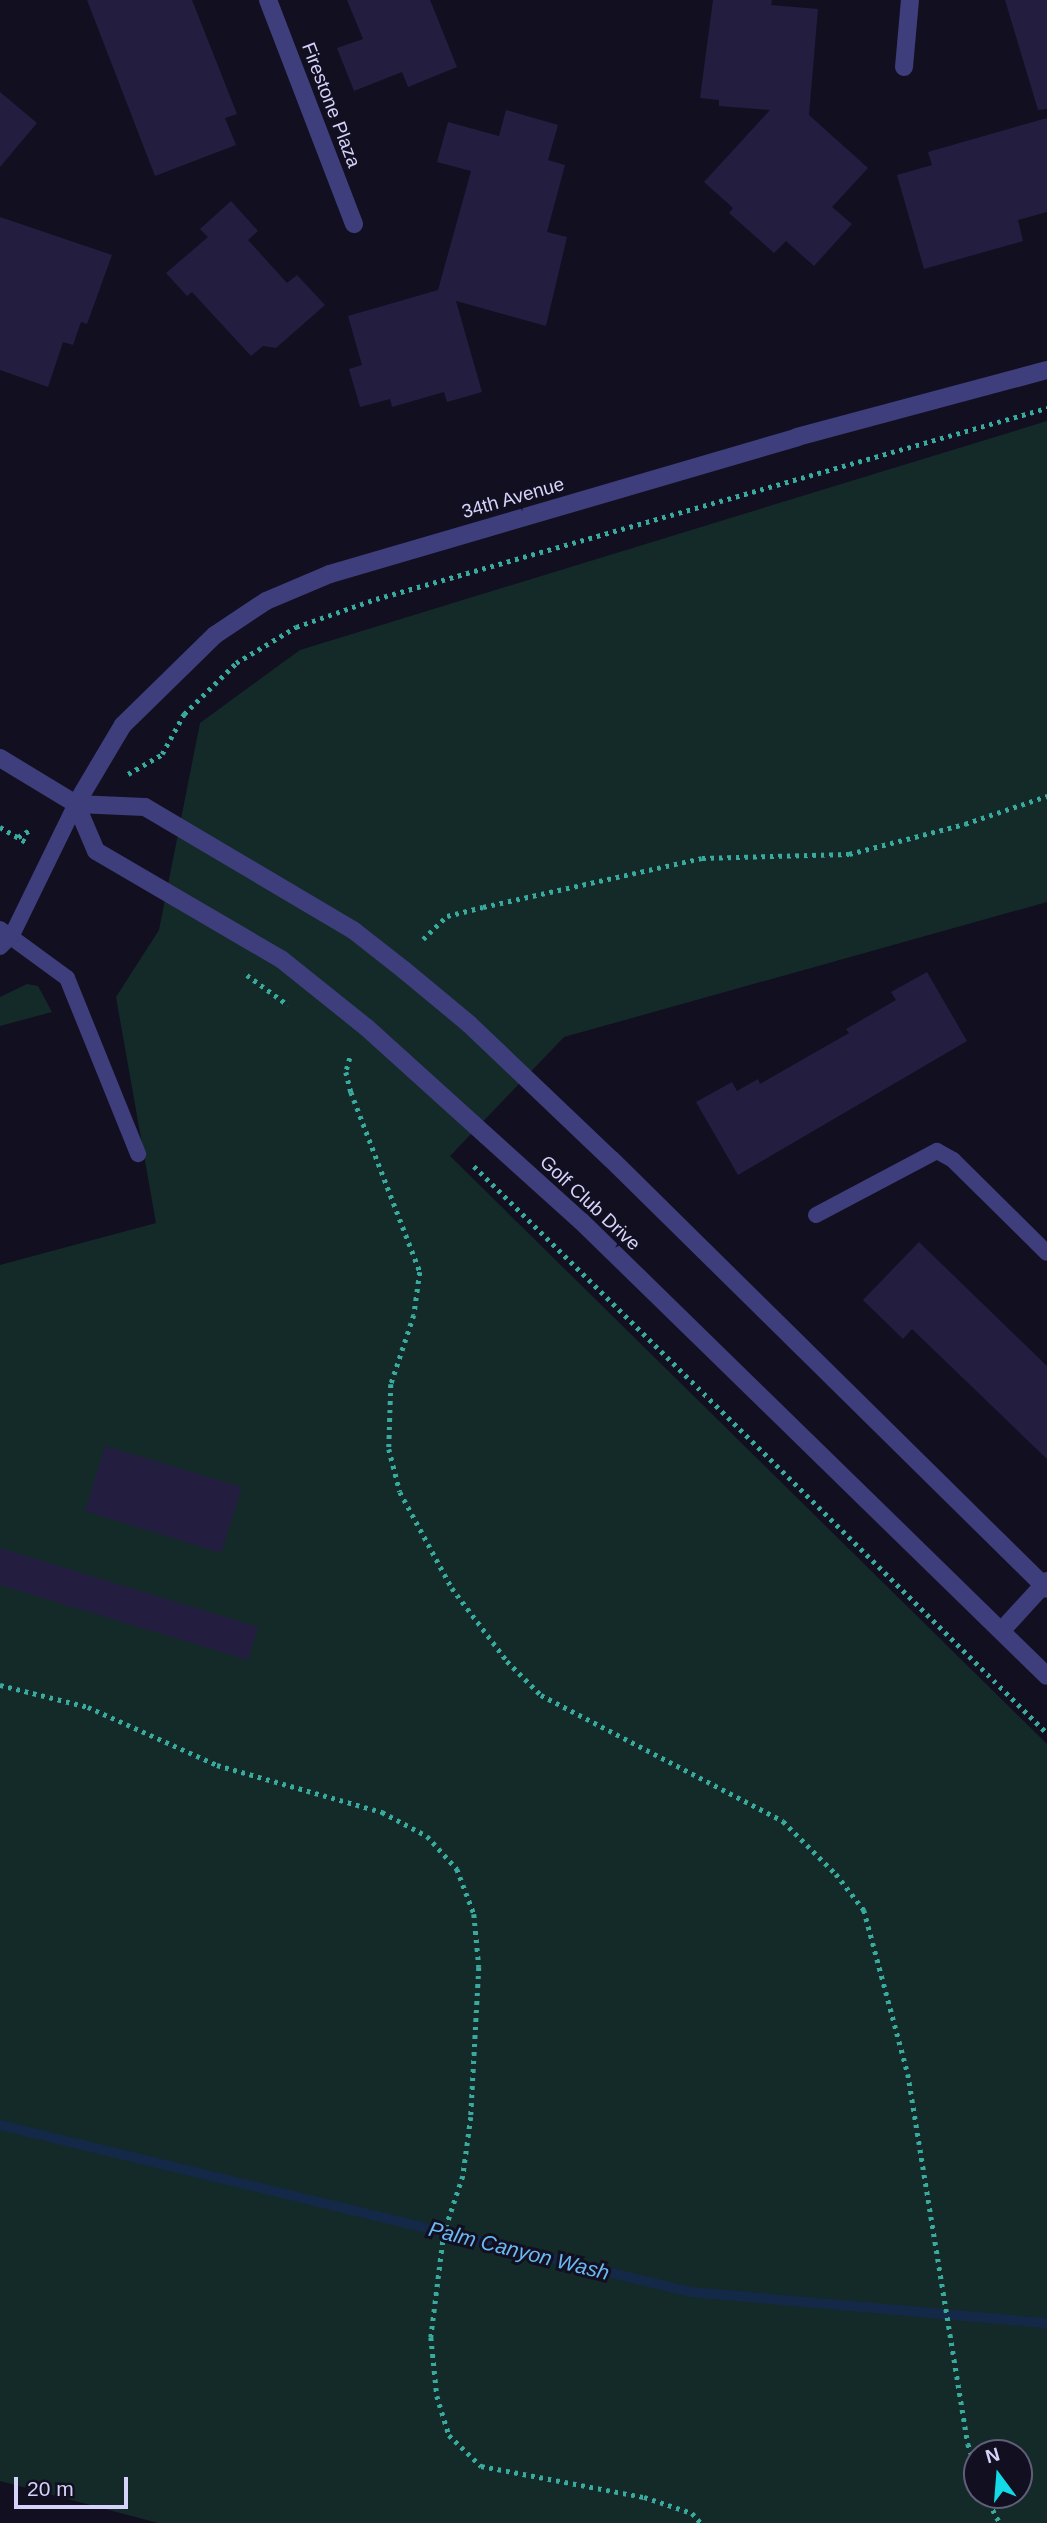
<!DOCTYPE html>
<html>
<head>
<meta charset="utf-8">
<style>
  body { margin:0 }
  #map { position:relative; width:1047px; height:2523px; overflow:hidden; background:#120f21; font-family:Helvetica,sans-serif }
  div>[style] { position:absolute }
  .green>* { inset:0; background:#132a29 }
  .stream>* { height:10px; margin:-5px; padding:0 5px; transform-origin:5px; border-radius:5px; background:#142947 }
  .building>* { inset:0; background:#231d40 }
  .path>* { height:4.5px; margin-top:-2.25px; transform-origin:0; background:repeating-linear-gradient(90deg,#39aa9e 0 3.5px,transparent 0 8.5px) }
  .service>* { height:16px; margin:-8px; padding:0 8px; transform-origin:8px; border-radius:8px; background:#3e3e7c }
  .minor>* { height:18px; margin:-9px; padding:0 9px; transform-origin:9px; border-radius:9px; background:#3e3e7c }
  .tertiary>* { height:18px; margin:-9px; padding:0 9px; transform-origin:9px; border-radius:9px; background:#3e3e7c }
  span { translate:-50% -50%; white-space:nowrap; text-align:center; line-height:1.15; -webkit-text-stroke:6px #120f21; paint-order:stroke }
  .street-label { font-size:19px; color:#d6d3fb }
  .water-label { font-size:21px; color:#6ab9f2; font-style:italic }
  .north { position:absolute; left:963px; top:2439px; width:70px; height:70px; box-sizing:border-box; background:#120f21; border:2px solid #605d78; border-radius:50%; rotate:344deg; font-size:19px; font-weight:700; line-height:28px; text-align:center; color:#d6d3fb }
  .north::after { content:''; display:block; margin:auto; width:24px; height:32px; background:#14dae7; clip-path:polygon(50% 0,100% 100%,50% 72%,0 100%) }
  .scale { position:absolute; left:14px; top:2477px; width:114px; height:32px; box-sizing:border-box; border:4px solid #d6d3fb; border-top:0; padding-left:9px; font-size:21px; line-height:24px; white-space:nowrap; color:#d6d3fb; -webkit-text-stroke:5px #120f21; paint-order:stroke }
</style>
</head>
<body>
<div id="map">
  <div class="green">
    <i style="clip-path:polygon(evenodd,1047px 421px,1047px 902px,564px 1037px,450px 1156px,1047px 1744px,1047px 2523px,158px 2523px,0 2481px,0 1265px,156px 1223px,116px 997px,159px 930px,200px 723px,300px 650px,1047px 421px,977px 2453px,1019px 2453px,1019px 2495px,977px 2495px,977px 2453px)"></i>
    <i style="clip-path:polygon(27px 984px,38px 986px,52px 1012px,0 1026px,0 997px)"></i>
  </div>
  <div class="stream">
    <i style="left:0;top:2125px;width:711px;rotate:13.59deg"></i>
    <i style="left:691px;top:2292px;width:357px;rotate:5deg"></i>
  </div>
  <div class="building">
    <i style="clip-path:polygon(87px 0,192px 0,237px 114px,225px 118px,236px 145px,155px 176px)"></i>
    <i style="clip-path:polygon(347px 0,430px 0,457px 67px,408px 87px,402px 72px,354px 91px,337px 48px,363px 39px)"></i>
    <i style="clip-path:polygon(713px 0,772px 0,771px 5px,818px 9px,809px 115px,868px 168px,832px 207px,852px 224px,814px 266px,786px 241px,774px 253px,729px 213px,733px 208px,704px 182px,770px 110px,719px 106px,719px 100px,700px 98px)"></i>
    <i style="clip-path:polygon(1005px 0,1047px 0,1047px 109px,1038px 110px)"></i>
    <i style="clip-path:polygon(0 92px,37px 123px,0 167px)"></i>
    <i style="clip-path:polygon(506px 110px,558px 125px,548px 160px,565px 165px,547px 232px,567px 237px,546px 326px,456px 301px,482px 392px,447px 402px,444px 392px,392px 407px,390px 399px,360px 407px,349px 369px,362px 365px,348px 316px,438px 290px,471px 171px,437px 162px,448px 122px,499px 136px)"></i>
    <i style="clip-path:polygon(1047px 118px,1047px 212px,1018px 220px,1023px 241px,924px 269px,897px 175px,932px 165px,928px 152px)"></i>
    <i style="clip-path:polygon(231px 201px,258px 231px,248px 240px,287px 283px,297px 275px,325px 305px,276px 348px,263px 346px,251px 356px,192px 292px,187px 296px,166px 273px,208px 237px,200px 229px)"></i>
    <i style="clip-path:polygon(0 217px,112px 255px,87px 324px,81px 322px,73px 345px,63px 342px,48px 387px,0 370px)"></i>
    <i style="clip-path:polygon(927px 972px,967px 1041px,738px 1175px,696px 1102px,732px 1082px,737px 1091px,758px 1079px,760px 1084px,849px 1033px,846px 1029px,896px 1000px,891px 992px)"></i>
    <i style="clip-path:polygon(919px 1242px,1047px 1366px,1047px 1459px,912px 1329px,903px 1339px,863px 1300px)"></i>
    <i style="clip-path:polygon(105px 1446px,242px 1487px,221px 1553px,85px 1511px)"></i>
    <i style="clip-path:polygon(0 1548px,258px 1627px,248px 1660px,0 1585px)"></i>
  </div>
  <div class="path">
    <i style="left:128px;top:774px;width:39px;rotate:-30deg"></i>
    <i style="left:162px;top:754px;width:46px;rotate:-61.2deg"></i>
    <i style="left:184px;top:714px;width:73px;rotate:-44.4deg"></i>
    <i style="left:236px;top:663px;width:70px;rotate:-31deg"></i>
    <i style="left:296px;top:627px;width:85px;rotate:-19.3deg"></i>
    <i style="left:376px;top:599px;width:698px;rotate:-15.89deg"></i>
    <i style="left:0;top:827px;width:30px;rotate:30deg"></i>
    <i style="left:18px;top:837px;width:16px;rotate:-30deg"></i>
    <i style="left:423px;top:939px;width:33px;rotate:-44deg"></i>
    <i style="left:447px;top:916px;width:37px;rotate:-14deg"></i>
    <i style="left:483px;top:907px;width:224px;rotate:-12.6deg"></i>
    <i style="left:702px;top:858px;width:147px;rotate:-1.6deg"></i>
    <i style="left:849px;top:854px;width:120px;rotate:-14.5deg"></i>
    <i style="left:965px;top:824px;width:87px;rotate:-18.9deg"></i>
    <i style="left:247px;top:975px;width:51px;rotate:36.2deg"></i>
    <i style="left:350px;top:1058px;width:15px;rotate:106deg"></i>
    <i style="left:346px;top:1072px;width:21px;rotate:76deg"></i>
    <i style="left:351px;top:1092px;width:193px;rotate:69deg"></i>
    <i style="left:420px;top:1272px;width:43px;rotate:97.9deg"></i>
    <i style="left:414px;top:1315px;width:73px;rotate:108.4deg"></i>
    <i style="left:391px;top:1384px;width:65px;rotate:91.8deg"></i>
    <i style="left:389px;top:1449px;width:44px;rotate:75.7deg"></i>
    <i style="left:400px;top:1492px;width:109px;rotate:61.6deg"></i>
    <i style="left:452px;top:1588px;width:91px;rotate:53deg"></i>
    <i style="left:507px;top:1661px;width:48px;rotate:45deg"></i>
    <i style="left:541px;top:1695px;width:273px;rotate:27.5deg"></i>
    <i style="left:783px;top:1821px;width:75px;rotate:45deg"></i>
    <i style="left:836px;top:1874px;width:46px;rotate:52.1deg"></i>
    <i style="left:864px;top:1910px;width:170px;rotate:75deg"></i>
    <i style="left:908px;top:2074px;width:375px;rotate:80.8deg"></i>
    <i style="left:968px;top:2444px;width:28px;rotate:71deg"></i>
    <i style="left:474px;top:1166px;width:806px;rotate:44.7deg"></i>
    <i style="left:0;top:1685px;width:91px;rotate:14deg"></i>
    <i style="left:88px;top:1707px;width:141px;rotate:24.2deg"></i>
    <i style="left:217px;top:1765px;width:172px;rotate:15.9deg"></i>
    <i style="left:382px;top:1812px;width:51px;rotate:28.1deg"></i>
    <i style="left:427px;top:1836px;width:45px;rotate:47.7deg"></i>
    <i style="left:457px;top:1869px;width:48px;rotate:69.3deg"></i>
    <i style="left:474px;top:1914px;width:53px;rotate:84.6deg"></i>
    <i style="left:479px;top:1967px;width:150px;rotate:93.1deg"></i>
    <i style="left:471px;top:2117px;width:60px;rotate:97.7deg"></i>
    <i style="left:463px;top:2176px;width:60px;rotate:108.4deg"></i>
    <i style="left:444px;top:2233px;width:105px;rotate:97.1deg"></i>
    <i style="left:431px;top:2337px;width:59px;rotate:84.2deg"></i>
    <i style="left:437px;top:2396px;width:41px;rotate:72.9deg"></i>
    <i style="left:449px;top:2435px;width:45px;rotate:44.1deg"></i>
    <i style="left:481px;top:2466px;width:166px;rotate:10.8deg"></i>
    <i style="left:644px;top:2497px;width:51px;rotate:18.4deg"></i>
    <i style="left:692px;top:2513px;width:13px;rotate:48deg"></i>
    <i style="left:985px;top:2495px;width:32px;rotate:62deg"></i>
  </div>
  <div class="service">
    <i style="left:0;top:929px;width:83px;rotate:36.2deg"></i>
    <i style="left:67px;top:978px;width:190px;rotate:68deg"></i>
    <i style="left:0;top:947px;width:17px;rotate:-45deg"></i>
    <i style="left:12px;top:935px;width:146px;rotate:-64deg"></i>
    <i style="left:816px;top:1215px;width:137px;rotate:-27.9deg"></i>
    <i style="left:937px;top:1151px;width:18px;rotate:29deg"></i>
    <i style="left:953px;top:1160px;width:132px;rotate:44.7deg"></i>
  </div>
  <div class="minor">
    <i style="left:268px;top:0;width:240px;rotate:69deg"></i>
    <i style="left:904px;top:67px;width:67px;rotate:-84.9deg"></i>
    <i style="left:76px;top:804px;width:92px;rotate:-59.3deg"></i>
    <i style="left:123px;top:725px;width:129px;rotate:-44.4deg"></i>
    <i style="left:215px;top:635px;width:61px;rotate:-33.7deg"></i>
    <i style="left:266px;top:601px;width:69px;rotate:-22.9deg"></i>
    <i style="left:330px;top:574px;width:487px;rotate:-16.3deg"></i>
    <i style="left:797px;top:437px;width:259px;rotate:-15deg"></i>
    <i style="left:1003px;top:1629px;width:65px;rotate:-47.5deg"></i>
  </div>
  <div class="tertiary">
    <i style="left:0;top:758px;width:89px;rotate:31.2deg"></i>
    <i style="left:76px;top:804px;width:69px;rotate:2.5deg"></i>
    <i style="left:145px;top:807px;width:242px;rotate:30.6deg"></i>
    <i style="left:353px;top:930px;width:65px;rotate:38.1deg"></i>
    <i style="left:404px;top:970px;width:85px;rotate:39.7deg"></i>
    <i style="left:469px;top:1024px;width:196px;rotate:43.6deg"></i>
    <i style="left:611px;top:1159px;width:612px;rotate:44.6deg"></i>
    <i style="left:76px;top:804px;width:51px;rotate:66.9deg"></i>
    <i style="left:96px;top:851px;width:214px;rotate:30.3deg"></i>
    <i style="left:281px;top:959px;width:109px;rotate:38.7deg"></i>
    <i style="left:366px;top:1027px;width:290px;rotate:42.1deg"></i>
    <i style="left:581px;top:1221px;width:651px;rotate:44.32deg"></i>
  </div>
  <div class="street-label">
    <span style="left:331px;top:105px;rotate:69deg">Firestone Plaza</span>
    <span style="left:513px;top:498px;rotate:-16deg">34th Avenue</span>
    <span style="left:590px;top:1203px;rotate:43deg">Golf Club Drive</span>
  </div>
  <div class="water-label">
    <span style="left:519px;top:2251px;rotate:14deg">Palm Canyon Wash</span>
  </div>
  <div class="north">N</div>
  <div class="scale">20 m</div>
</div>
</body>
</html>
